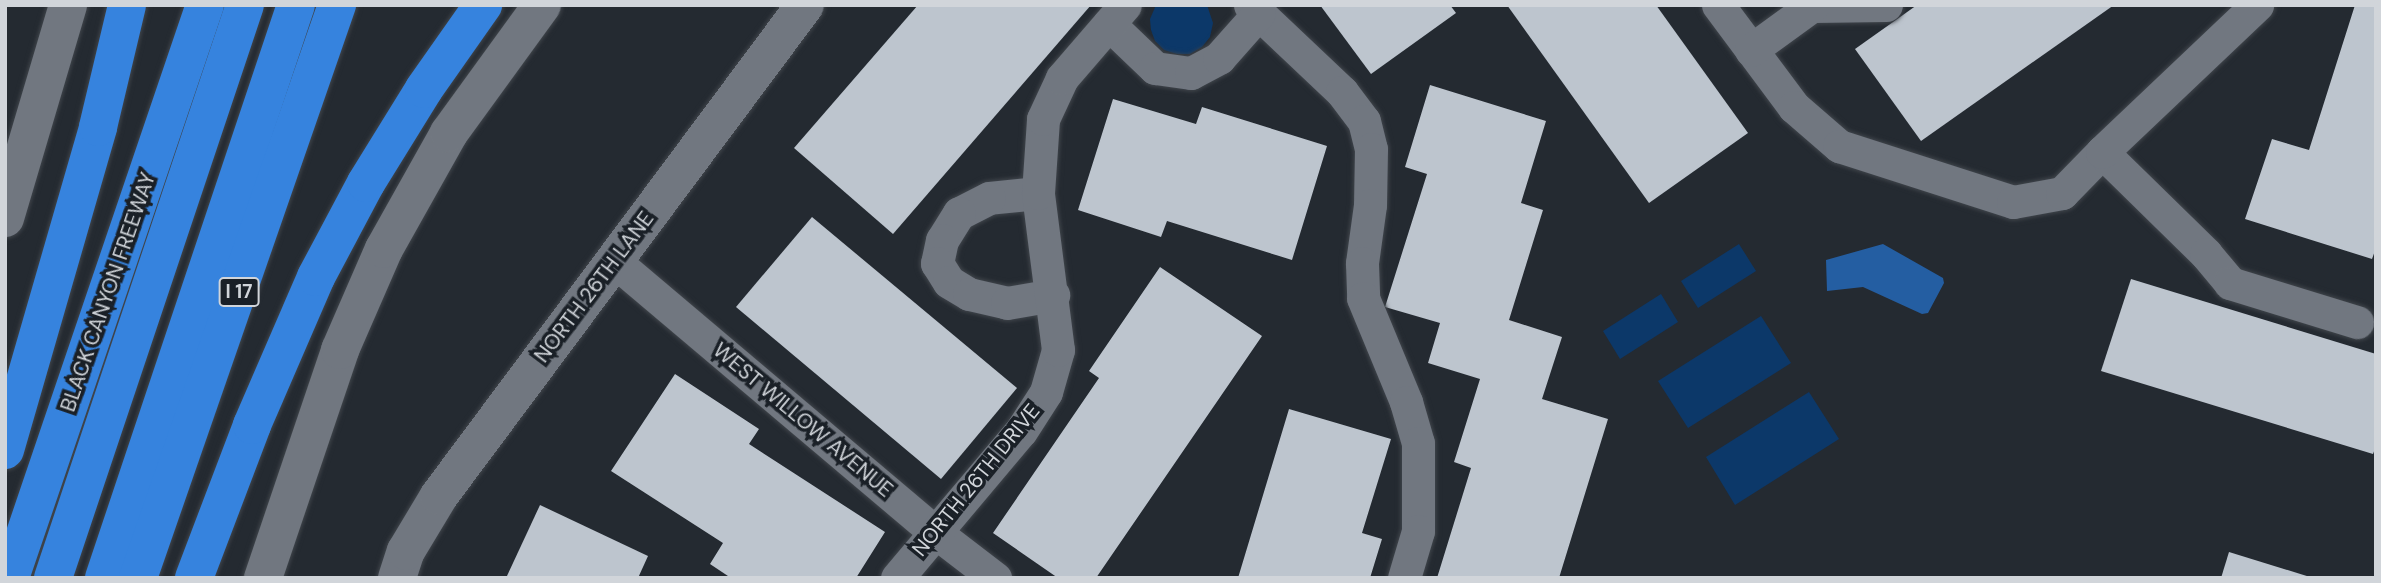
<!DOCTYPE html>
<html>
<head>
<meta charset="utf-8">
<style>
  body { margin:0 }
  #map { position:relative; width:2381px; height:583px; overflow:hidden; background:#242a31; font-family:"DM Sans",sans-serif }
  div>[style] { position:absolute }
  .green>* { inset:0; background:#0c3869 }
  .water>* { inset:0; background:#245ea2 }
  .building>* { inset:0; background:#bdc5ce }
  .roads { filter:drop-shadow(0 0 2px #40454b) drop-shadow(0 0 2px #40454b) }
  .minor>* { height:33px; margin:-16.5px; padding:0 16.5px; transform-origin:16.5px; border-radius:16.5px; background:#717780 }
  .tertiary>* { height:38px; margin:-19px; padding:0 19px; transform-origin:19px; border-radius:19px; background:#717780 }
  .secondary>* { height:38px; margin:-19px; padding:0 19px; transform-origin:19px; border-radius:19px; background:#717780 }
  .motorway>* { height:38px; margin:-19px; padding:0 19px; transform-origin:19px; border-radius:19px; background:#3683de }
  span { translate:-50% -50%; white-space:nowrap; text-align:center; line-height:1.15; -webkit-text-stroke:7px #1a2027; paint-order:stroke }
  .shield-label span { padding:2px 5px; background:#1a2027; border:2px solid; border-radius:5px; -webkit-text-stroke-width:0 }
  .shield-label { font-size:19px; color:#d1d5da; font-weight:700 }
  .street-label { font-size:21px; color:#d1d5da }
  .frame { position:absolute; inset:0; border:7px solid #d1d5da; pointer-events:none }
</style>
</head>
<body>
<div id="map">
  <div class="green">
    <i style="clip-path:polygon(1156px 5px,1207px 5px,1213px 23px,1210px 37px,1202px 47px,1190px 54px,1177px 54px,1164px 50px,1155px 41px,1151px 30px,1150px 19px)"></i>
    <i style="clip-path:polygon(1739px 244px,1756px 271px,1698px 308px,1681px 281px)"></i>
    <i style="clip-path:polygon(1661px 294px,1678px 322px,1620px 359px,1603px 331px)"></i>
    <i style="clip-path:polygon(1761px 316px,1791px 363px,1688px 428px,1658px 381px)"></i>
    <i style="clip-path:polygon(1809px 392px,1839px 439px,1735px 505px,1706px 457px)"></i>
  </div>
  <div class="water">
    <i style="clip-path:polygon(1883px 244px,1943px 278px,1944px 283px,1928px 313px,1922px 314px,1863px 287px,1827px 291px,1826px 260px)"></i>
  </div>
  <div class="building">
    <i style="clip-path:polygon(918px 5px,1091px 5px,893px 234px,794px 148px)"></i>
    <i style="clip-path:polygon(1320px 5px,1450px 5px,1456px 13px,1371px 74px)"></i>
    <i style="clip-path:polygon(1507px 5px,1656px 5px,1748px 133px,1649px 203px)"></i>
    <i style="clip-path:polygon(1917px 5px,2114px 5px,1921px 141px,1855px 49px)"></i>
    <i style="clip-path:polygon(2355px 5px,2376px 5px,2376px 248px,2372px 259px,2245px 219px,2272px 139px,2309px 150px)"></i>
    <i style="clip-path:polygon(1430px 85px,1546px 121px,1521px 203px,1543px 210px,1509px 320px,1562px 337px,1542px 399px,1608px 419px,1559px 578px,1437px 578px,1471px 468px,1454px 462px,1480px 379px,1428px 363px,1440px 323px,1385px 307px,1427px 174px,1405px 167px)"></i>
    <i style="clip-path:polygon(1113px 99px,1196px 124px,1202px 107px,1327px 146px,1292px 260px,1167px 221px,1161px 237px,1078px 210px)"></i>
    <i style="clip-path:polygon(812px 217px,1017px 388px,941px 479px,736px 307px)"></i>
    <i style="clip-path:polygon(1160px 267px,1262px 336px,1096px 578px,1058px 578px,993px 533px,1099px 378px,1089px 371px)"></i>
    <i style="clip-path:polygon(2131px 279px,2376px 354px,2376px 446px,2373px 454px,2101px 371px)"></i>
    <i style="clip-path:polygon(675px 374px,759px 429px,749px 444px,885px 532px,856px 578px,731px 578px,710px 564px,723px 543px,611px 471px)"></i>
    <i style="clip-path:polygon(1289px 409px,1391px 439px,1362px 533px,1382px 539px,1370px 578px,1238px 578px)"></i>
    <i style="clip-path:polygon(540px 505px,648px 556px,638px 578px,506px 578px)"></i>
    <i style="clip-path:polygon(2229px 552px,2310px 577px,2310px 578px,2221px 578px)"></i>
  </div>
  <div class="roads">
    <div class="minor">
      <i style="left:1250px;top:5px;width:127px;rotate:43.4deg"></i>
      <i style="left:1342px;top:92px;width:36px;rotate:53deg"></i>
      <i style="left:1364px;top:121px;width:29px;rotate:76deg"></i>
      <i style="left:1371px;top:149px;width:56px;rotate:91deg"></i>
      <i style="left:1370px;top:205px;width:59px;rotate:97.9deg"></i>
      <i style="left:1362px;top:263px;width:35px;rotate:88deg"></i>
      <i style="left:1363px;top:298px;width:113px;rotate:67.5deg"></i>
      <i style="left:1406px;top:402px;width:43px;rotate:73.7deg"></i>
      <i style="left:1418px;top:443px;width:88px;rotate:90deg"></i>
      <i style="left:1418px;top:531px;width:49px;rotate:106.6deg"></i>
      <i style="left:1718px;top:5px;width:127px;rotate:53.3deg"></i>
      <i style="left:1794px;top:107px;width:60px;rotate:40.9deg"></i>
      <i style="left:1839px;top:146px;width:183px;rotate:17.8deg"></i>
      <i style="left:2013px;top:202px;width:50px;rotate:-10.4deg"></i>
      <i style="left:2062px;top:193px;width:57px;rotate:-45.7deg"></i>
      <i style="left:2102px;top:152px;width:146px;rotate:44.4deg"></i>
      <i style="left:2206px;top:254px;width:38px;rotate:50deg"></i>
      <i style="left:2230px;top:283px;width:133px;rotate:17.1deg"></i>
      <i style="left:1813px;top:6px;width:73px;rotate:-0.8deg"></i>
      <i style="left:1109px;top:24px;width:64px;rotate:43.7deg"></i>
      <i style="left:1155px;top:68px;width:36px;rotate:8deg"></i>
      <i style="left:1191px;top:73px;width:32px;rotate:-28deg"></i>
      <i style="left:1219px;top:58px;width:60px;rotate:-48.4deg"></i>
      <i style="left:1751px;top:50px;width:77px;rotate:-36deg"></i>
      <i style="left:2102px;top:152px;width:214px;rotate:-43.5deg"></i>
      <i style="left:1038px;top:193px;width:49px;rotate:174.2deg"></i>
      <i style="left:989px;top:198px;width:34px;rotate:153deg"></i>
      <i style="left:959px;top:213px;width:32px;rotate:122deg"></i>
      <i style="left:942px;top:240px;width:24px;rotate:102deg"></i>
      <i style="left:937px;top:263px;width:22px;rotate:58deg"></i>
      <i style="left:949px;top:282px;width:23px;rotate:31deg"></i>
      <i style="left:969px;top:294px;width:39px;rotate:13deg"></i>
      <i style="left:1007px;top:303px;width:47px;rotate:-9.9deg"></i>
      <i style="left:613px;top:260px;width:422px;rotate:40.2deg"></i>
      <i style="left:935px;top:532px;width:76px;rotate:37.5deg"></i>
      <i style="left:897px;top:578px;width:192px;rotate:-49.9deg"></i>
      <i style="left:1021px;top:431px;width:46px;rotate:-57.3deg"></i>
      <i style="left:1046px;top:392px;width:44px;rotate:-74.1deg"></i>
      <i style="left:1058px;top:350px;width:158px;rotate:-97.3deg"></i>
      <i style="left:1038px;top:193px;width:74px;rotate:-86.1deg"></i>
      <i style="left:1043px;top:119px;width:45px;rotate:-65.1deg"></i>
      <i style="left:1062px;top:78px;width:96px;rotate:-49.2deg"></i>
    </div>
    <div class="tertiary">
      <i style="left:397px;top:578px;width:28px;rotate:-72deg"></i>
      <i style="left:406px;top:551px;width:64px;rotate:-59deg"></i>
      <i style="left:439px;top:496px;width:612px;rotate:-53.3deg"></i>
    </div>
    <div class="secondary">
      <i style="left:5px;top:218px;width:222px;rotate:-73.5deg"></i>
      <i style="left:263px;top:578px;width:241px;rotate:-71.3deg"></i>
      <i style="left:340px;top:350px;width:110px;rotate:-66.5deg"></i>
      <i style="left:384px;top:249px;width:133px;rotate:-60.7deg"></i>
      <i style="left:449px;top:133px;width:158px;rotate:-54deg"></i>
    </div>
    <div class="motorway">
      <i style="left:5px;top:450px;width:336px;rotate:-73.9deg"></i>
      <i style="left:98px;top:127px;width:125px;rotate:-76.6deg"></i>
      <i style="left:10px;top:578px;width:605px;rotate:-71.21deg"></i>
      <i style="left:53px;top:578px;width:604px;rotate:-71.48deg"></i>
      <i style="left:104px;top:578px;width:604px;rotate:-71.48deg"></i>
      <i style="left:138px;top:578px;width:607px;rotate:-70.85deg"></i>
      <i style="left:194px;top:578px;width:164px;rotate:-69.2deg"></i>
      <i style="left:252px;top:425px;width:161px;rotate:-66.6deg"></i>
      <i style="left:316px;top:277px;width:106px;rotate:-62deg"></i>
      <i style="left:366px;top:183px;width:110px;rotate:-58.3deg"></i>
      <i style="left:424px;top:89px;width:103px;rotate:-54.9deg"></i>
    </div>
  </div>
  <div class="shield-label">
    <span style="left:239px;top:292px">I 17</span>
  </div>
  <div class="street-label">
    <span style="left:594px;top:287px;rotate:-53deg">NORTH 26TH LANE</span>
    <span style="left:108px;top:292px;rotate:-71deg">BLACK CANYON FREEWAY</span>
    <span style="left:803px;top:420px;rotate:40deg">WEST WILLOW AVENUE</span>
    <span style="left:976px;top:480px;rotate:-51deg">NORTH 26TH DRIVE</span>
  </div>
  <div class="frame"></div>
</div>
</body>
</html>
